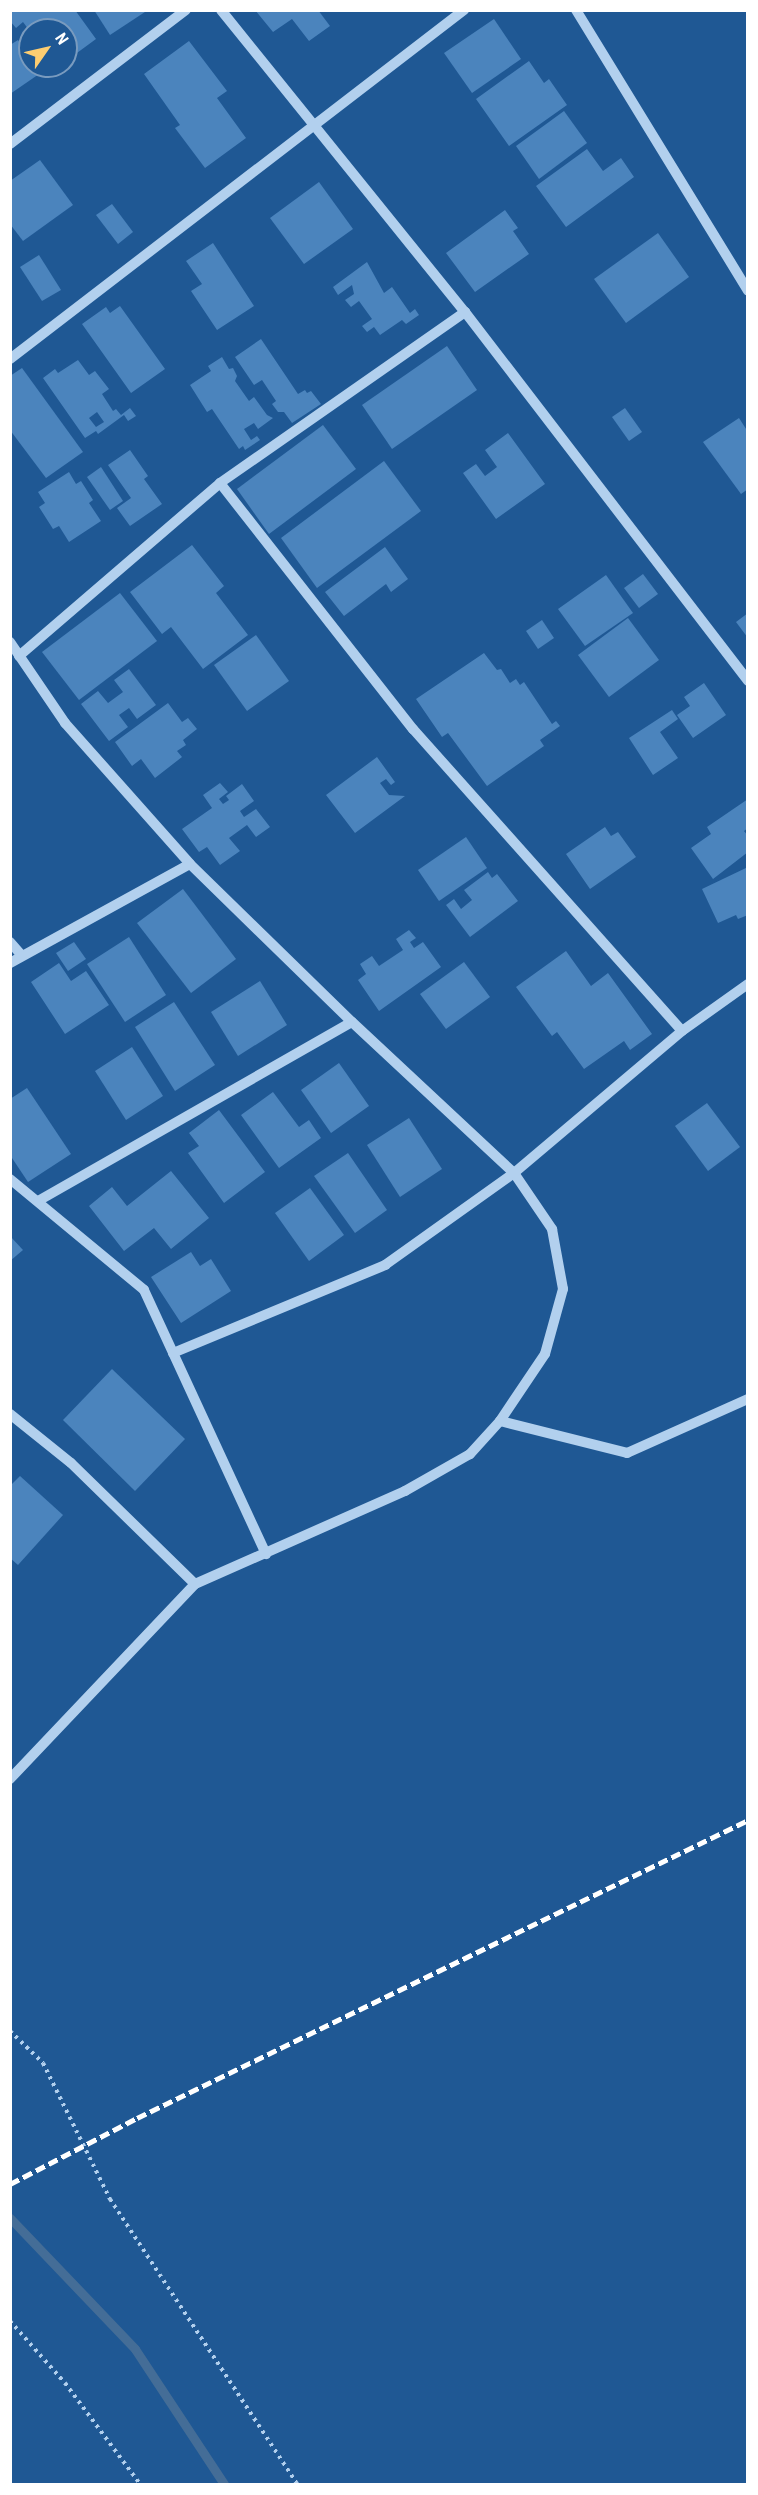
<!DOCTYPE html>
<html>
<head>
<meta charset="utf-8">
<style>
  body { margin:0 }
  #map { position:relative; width:758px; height:2495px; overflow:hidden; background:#1f5894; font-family:"Roboto Condensed",sans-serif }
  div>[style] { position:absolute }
  .stream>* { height:9px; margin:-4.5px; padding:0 4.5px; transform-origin:4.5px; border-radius:4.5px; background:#446d97 }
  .building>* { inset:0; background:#4b84bd }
  .path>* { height:4px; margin-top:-2px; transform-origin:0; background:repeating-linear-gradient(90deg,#b2d0ee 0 3px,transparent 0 7.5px) }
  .minor>* { height:10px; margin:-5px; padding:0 5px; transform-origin:5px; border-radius:5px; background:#b2d0ee }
  .rail>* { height:4.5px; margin-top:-2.25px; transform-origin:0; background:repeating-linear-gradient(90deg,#fff 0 10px,transparent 0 14.5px) }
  span { translate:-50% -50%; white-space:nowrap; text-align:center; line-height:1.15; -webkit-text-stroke:4.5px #1f5894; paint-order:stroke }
  .frame { position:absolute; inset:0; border:12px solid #fff; pointer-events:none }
  .north { position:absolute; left:18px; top:18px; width:60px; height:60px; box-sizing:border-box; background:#1f5894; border:2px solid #799bbf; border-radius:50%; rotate:56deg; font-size:16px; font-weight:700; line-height:24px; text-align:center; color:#fff }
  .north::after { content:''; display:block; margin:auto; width:21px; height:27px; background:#fdcd71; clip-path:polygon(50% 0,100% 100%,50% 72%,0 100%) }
</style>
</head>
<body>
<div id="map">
  <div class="stream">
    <i style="left:10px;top:2218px;width:181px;rotate:46.3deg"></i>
    <i style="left:135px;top:2349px;width:162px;rotate:56.6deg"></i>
  </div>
  <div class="building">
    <i style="clip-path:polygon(10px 10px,75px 10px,96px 39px,66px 61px,66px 30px,29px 30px,23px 22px,16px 28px,10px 21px)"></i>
    <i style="clip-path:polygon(94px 10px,148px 10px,110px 35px)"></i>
    <i style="clip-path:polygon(255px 10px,318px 10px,330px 26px,309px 41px,292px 19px,273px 32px)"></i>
    <i style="clip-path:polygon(494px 19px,521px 59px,472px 93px,444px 53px)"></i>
    <i style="clip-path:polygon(18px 40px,30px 56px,30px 66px,37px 66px,42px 72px,10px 94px,10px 45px)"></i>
    <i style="clip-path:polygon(189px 41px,227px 91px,217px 98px,246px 138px,205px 168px,175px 128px,180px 125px,144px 74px)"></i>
    <i style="clip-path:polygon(529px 61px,544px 83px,549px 79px,567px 105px,509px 146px,476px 99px)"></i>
    <i style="clip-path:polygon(564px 111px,587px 143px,539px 179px,516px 146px)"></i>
    <i style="clip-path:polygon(587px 149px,603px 171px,621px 158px,634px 177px,566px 227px,536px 186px)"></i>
    <i style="clip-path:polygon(40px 160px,73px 205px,23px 241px,10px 224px,10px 181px)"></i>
    <i style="clip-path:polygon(319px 182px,353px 229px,304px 264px,270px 218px)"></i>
    <i style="clip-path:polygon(112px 204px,133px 232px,118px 244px,96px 215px)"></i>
    <i style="clip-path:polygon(505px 210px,518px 228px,513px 231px,529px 254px,475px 292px,446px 253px)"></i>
    <i style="clip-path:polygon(658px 233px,689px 277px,626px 323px,594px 279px)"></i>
    <i style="clip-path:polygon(213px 243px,254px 306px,217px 330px,191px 291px,202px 284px,186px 261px)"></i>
    <i style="clip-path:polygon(39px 255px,61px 290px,42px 301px,20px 267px)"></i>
    <i style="clip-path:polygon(367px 262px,384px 293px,392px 287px,410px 313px,415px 309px,419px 315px,406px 324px,402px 320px,380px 335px,374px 327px,367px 332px,362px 326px,372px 319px,359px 301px,351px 307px,345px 300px,354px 294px,352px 285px,338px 295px,333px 287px)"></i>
    <i style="clip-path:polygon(120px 306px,165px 369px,131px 393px,82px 324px,106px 307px,110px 313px)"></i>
    <i style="clip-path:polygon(261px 339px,298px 394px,305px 390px,307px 393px,311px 391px,321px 404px,292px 423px,284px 412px,278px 412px,272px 404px,276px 401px,262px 380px,254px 385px,235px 357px)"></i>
    <i style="clip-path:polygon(447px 346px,477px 390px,392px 449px,362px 405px)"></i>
    <i style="clip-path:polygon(222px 357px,229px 369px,233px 368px,237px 376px,235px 381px,249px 401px,254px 397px,267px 415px,273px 418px,258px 429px,254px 423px,244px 429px,251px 440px,257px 436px,260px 440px,245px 450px,243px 446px,239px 449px,212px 409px,207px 412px,190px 385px,211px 371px,208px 366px)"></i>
    <i style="clip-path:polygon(evenodd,78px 360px,89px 375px,95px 371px,109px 389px,102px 394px,113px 411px,116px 409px,121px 415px,130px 408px,136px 416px,128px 421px,124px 415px,98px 434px,96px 431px,85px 438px,43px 378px,55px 369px,58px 373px,78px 360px,97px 412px,104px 422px,96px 427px,89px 418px,97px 412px)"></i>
    <i style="clip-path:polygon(22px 368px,83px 452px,46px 478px,10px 430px,10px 376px)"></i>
    <i style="clip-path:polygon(625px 408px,642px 432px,629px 441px,612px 417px)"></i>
    <i style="clip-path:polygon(739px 418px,748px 432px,748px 489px,741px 494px,703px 442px)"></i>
    <i style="clip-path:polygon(323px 425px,356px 469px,269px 534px,237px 489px)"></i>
    <i style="clip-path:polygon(508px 433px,545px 484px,496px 519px,463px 473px,476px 464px,485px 476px,497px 467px,485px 450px)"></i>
    <i style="clip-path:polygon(130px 450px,148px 476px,144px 479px,162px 504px,130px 526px,117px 508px,131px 498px,108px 465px)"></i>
    <i style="clip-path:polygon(384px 461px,421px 511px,317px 588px,281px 538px)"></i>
    <i style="clip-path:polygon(101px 467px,123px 501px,110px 510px,87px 477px)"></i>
    <i style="clip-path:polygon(69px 472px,76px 484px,81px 481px,93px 500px,89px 503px,101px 521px,69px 542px,59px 526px,53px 529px,39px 507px,45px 503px,38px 492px)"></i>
    <i style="clip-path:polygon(192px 545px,224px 586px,216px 593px,248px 635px,203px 669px,171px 627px,162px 634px,130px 592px)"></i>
    <i style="clip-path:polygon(385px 547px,408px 579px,391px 592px,386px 584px,344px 616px,325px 592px)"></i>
    <i style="clip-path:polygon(643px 574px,658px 594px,639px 608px,624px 588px)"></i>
    <i style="clip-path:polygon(606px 575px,633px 613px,585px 646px,558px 609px)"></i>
    <i style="clip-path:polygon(120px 593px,157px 641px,79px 700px,42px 652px)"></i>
    <i style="clip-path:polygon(748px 613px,748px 638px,736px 622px)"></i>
    <i style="clip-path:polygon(628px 618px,659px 660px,609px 697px,578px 655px)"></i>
    <i style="clip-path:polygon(542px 620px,554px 638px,538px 649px,526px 631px)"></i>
    <i style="clip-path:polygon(256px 635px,289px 681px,247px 711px,214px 665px)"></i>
    <i style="clip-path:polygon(484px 653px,497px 670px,501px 669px,510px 683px,516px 679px,520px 685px,524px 682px,552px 724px,556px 721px,560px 726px,540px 740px,544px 746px,487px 786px,448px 733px,442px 737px,416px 699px)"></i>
    <i style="clip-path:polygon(129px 669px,156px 705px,137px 719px,129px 708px,119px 715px,128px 727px,109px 741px,81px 704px,98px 691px,108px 703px,123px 692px,114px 680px)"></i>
    <i style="clip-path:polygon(704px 683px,726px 715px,693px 738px,677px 715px,690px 706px,684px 697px)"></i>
    <i style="clip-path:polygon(168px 703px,182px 722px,188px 718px,197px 729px,183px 740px,186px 745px,177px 751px,182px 757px,155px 778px,141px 759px,132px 766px,115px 742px)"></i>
    <i style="clip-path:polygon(672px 710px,678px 719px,660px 732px,678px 758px,653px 775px,629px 738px)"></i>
    <i style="clip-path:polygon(377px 757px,395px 782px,391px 785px,386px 779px,380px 783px,389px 795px,405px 796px,355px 833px,326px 795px)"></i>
    <i style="clip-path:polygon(220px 783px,228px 792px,219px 799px,223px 804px,229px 800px,226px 796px,242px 784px,254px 801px,240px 811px,244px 817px,256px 809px,270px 827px,256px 837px,247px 825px,229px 838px,240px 851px,220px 865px,207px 847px,199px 852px,182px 829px,212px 808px,203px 795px)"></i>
    <i style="clip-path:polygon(748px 799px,748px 828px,744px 831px,748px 836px,748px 852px,713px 879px,691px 848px,711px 834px,707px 827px)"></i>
    <i style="clip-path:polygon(605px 827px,611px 836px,618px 832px,636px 857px,590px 889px,566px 854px)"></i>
    <i style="clip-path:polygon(466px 837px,487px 868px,439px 901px,418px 870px)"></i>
    <i style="clip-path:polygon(748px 867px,748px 915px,738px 919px,736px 915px,718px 923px,702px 889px)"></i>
    <i style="clip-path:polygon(488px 872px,492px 878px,497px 874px,518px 901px,470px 937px,446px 905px,454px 899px,461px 909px,472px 900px,464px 890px)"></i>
    <i style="clip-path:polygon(183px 889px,236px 959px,191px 993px,137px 923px)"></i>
    <i style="clip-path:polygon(409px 930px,416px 938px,410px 942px,414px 948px,423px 942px,441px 967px,379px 1011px,358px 980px,366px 974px,360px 964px,372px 956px,379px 966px,403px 950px,396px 939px)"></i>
    <i style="clip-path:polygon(129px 937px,166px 995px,125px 1022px,87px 964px)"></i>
    <i style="clip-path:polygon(74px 942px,86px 959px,68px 971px,56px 953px)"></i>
    <i style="clip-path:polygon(566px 951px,591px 986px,608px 973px,652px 1034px,630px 1050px,624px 1041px,584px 1069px,557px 1032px,552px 1036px,516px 987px)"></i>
    <i style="clip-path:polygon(464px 962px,490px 997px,446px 1029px,420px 994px)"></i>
    <i style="clip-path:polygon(59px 963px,71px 981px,86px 971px,109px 1005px,65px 1034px,31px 982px)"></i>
    <i style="clip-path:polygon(260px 981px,287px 1025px,238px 1056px,211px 1012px)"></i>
    <i style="clip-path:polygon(174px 1002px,215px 1065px,175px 1091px,135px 1027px)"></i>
    <i style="clip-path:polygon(132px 1047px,163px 1096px,126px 1120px,95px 1071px)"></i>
    <i style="clip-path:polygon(339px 1063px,369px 1106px,331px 1133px,301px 1090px)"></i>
    <i style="clip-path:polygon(27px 1088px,71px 1154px,28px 1182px,10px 1155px,10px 1099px)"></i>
    <i style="clip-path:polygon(273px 1092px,299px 1127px,309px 1120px,321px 1138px,279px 1168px,241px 1115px)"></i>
    <i style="clip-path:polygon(707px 1103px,740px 1147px,708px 1171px,675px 1126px)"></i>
    <i style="clip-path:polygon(219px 1110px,265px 1172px,224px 1203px,188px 1153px,199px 1146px,189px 1133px)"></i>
    <i style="clip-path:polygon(409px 1118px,442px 1169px,400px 1197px,367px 1145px)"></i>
    <i style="clip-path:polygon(348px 1153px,387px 1210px,355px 1233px,314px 1176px)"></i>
    <i style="clip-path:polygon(171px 1171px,209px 1218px,171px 1249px,154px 1228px,124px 1251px,89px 1206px,112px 1187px,127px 1206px)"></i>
    <i style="clip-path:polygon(310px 1188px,344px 1235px,309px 1261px,275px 1213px)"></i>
    <i style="clip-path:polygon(10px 1236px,23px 1250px,10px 1261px)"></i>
    <i style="clip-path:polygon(191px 1252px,200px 1266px,211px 1259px,231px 1291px,181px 1323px,151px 1277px)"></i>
    <i style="clip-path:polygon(112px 1369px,185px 1439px,135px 1491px,63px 1420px)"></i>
    <i style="clip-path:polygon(20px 1476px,63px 1515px,18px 1565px,10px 1558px,10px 1486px)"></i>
  </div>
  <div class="path">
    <i style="left:10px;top:2031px;width:46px;rotate:44.1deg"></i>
    <i style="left:43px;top:2063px;width:152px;rotate:63.8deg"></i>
    <i style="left:110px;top:2199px;width:341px;rotate:56.7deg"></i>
    <i style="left:10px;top:2321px;width:83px;rotate:48.4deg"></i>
    <i style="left:65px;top:2383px;width:126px;rotate:53.4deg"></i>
  </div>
  <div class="minor">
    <i style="left:221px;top:10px;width:388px;rotate:51.1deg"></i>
    <i style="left:465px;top:312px;width:465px;rotate:52.5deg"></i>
    <i style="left:576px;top:10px;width:329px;rotate:58.5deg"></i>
    <i style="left:10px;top:144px;width:221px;rotate:-37.3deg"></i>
    <i style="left:10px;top:359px;width:573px;rotate:-37.55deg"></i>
    <i style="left:220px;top:483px;width:313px;rotate:51.9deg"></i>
    <i style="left:413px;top:729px;width:404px;rotate:48.3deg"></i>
    <i style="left:10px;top:642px;width:98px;rotate:55.8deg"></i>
    <i style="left:65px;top:723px;width:188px;rotate:48.4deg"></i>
    <i style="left:190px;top:864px;width:226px;rotate:44.3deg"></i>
    <i style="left:352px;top:1022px;width:221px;rotate:43deg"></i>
    <i style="left:514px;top:1173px;width:68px;rotate:55.8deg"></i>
    <i style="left:552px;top:1229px;width:61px;rotate:79.6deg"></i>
    <i style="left:563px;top:1289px;width:67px;rotate:105.5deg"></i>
    <i style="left:545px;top:1354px;width:81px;rotate:123.9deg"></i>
    <i style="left:500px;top:1421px;width:45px;rotate:132.3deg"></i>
    <i style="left:470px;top:1454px;width:75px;rotate:150.4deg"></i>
    <i style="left:405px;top:1491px;width:230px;rotate:156.1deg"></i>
    <i style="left:195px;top:1584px;width:269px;rotate:133.5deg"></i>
    <i style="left:19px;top:656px;width:265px;rotate:-40.7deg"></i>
    <i style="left:220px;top:483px;width:299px;rotate:-34.9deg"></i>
    <i style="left:10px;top:942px;width:18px;rotate:49deg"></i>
    <i style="left:10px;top:963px;width:205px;rotate:-28.8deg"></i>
    <i style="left:10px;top:1179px;width:174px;rotate:39.6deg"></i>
    <i style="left:144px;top:1290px;width:291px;rotate:65.2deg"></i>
    <i style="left:38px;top:1201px;width:361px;rotate:-29.7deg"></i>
    <i style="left:173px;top:1353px;width:230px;rotate:-22.5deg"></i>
    <i style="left:385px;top:1265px;width:158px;rotate:-35.5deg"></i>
    <i style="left:514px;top:1173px;width:220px;rotate:-40.2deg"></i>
    <i style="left:682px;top:1031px;width:81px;rotate:-35.5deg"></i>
    <i style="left:10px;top:1414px;width:78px;rotate:38.8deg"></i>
    <i style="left:71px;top:1463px;width:173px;rotate:44.3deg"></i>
    <i style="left:500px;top:1421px;width:131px;rotate:14.1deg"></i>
    <i style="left:627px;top:1453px;width:133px;rotate:-24.1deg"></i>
  </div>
  <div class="rail">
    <i style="left:10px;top:2184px;width:143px;rotate:-27.5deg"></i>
    <i style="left:137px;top:2118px;width:680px;rotate:-26deg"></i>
  </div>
  <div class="frame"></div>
  <div class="north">N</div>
</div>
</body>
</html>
